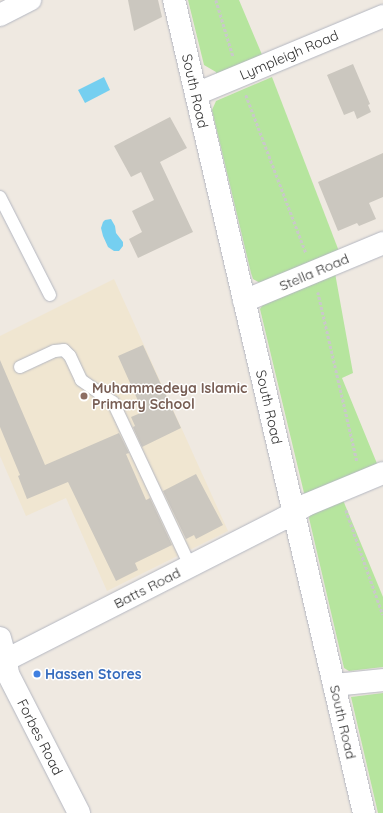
<!DOCTYPE html>
<html>
<head>
<meta charset="utf-8">
<style>
  body { margin:0 }
  #map { position:relative; width:383px; height:813px; overflow:hidden; background:#efe9e1; font-family:Quicksand,sans-serif }
  div>[style] { position:absolute }
  .education>* { inset:0; background:#f0e6d1 }
  .green>* { inset:0; background:#b6e59e }
  .water>* { inset:0; background:#75cff0 }
  .building>* { inset:0; background:#cbc7bf }
  .path>* { height:2.5px; margin-top:-1.25px; transform-origin:0; background:repeating-linear-gradient(90deg,#c9c9c9 0 3px,transparent 0 5px) }
  .roads { filter:drop-shadow(0 0 1px #b4b7c1) drop-shadow(0 0 1px #b4b7c1) }
  .lane>* { height:12px; margin:-6px; padding:0 6px; transform-origin:6px; border-radius:6px; background:#fff }
  .street>* { height:22px; margin:-11px; padding:0 11px; transform-origin:11px; border-radius:11px; background:#fff }
  .secondary>* { height:22px; margin:-11px; padding:0 11px; transform-origin:11px; border-radius:11px; background:#fff }
  .dots>* { width:11px; height:11px; translate:-50% -50%; box-sizing:border-box; border:2px solid #fff; border-radius:50% }
  span { translate:-50% -50%; white-space:nowrap; text-align:center; line-height:1.15; -webkit-text-stroke:3px #fff; paint-order:stroke }
  .street-label { font-size:14px; color:#2e2e2e }
  .education-label { font-size:14px; color:#785e54; font-weight:700 }
  .left { translate:0 -50%; text-align:left }
  .shop-label { font-size:14px; color:#366cbe; font-weight:700 }
</style>
</head>
<body>
<div id="map">
  <div class="education">
    <i style="clip-path:polygon(114px 279px,228px 531px,107px 591px,66px 498px,26px 516px,0 456px,0 336px)"></i>
  </div>
  <div class="green">
    <i style="clip-path:polygon(188px 0,239px 0,263px 57px,216px 76px,216px 72px,204px 65px)"></i>
    <i style="clip-path:polygon(272px 77px,340px 254px,260px 283px,253px 279px,251px 273px,212px 110px,216px 101px)"></i>
    <i style="clip-path:polygon(335px 273px,353px 373px,342px 378px,378px 466px,307px 494px,304px 493px,260px 309px,264px 303px)"></i>
    <i style="clip-path:polygon(343px 500px,383px 597px,383px 667px,349px 671px,344px 668px,309px 518px,310px 515px)"></i>
    <i style="clip-path:polygon(383px 693px,383px 813px,378px 813px,351px 697px)"></i>
  </div>
  <div class="water">
    <i style="clip-path:polygon(104px 77px,110px 90px,85px 103px,78px 90px)"></i>
    <i style="clip-path:polygon(111px 219px,115px 226px,116px 233px,123px 242px,123px 246px,119px 251px,114px 251px,108px 247px,103px 236px,101px 228px,103px 222px,105px 220px)"></i>
  </div>
  <div class="building">
    <i style="clip-path:polygon(128px 0,158px 0,162px 17px,134px 31px)"></i>
    <i style="clip-path:polygon(353px 64px,370px 104px,368px 105px,371px 112px,357px 119px,354px 111px,344px 115px,327px 75px)"></i>
    <i style="clip-path:polygon(170px 117px,187px 148px,160px 162px,193px 232px,138px 258px,129px 239px,142px 232px,132px 211px,154px 200px,141px 172px,131px 177px,114px 146px)"></i>
    <i style="clip-path:polygon(383px 153px,383px 197px,369px 203px,376px 219px,359px 226px,357px 223px,338px 231px,318px 182px)"></i>
    <i style="clip-path:polygon(143px 345px,181px 428px,142px 447px,133px 427px,135px 426px,131px 417px,143px 412px,118px 356px)"></i>
    <i style="clip-path:polygon(0 360px,45px 465px,119px 433px,129px 453px,126px 454px,146px 500px,150px 498px,172px 545px,135px 563px,138px 570px,116px 581px,68px 482px,27px 499px,18px 476px,20px 475px,0 427px)"></i>
    <i style="clip-path:polygon(196px 474px,223px 525px,196px 539px,194px 535px,186px 539px,163px 491px)"></i>
  </div>
  <div class="path">
    <i style="left:216px;top:0;width:59px;rotate:73.1deg"></i>
    <i style="left:246px;top:95px;width:169px;rotate:69.2deg"></i>
    <i style="left:318px;top:292px;width:173px;rotate:77deg"></i>
    <i style="left:346px;top:510px;width:111px;rotate:70.6deg"></i>
  </div>
  <div class="roads">
    <div class="lane">
      <i style="left:0;top:197px;width:110px;rotate:63deg"></i>
      <i style="left:20px;top:367px;width:38px;rotate:-25deg"></i>
      <i style="left:55px;top:351px;width:9px;rotate:-6deg"></i>
      <i style="left:64px;top:350px;width:8px;rotate:45deg"></i>
      <i style="left:70px;top:356px;width:26px;rotate:65deg"></i>
      <i style="left:81px;top:380px;width:39px;rotate:35deg"></i>
      <i style="left:113px;top:402px;width:181px;rotate:64.8deg"></i>
    </div>
    <div class="street">
      <i style="left:0;top:15px;width:34px;rotate:-27deg"></i>
      <i style="left:196px;top:94px;width:203px;rotate:-22.6deg"></i>
      <i style="left:244px;top:301px;width:151px;rotate:-22.6deg"></i>
      <i style="left:0;top:638px;width:23px;rotate:75deg"></i>
      <i style="left:6px;top:660px;width:14px;rotate:82deg"></i>
      <i style="left:8px;top:674px;width:156px;rotate:62.9deg"></i>
      <i style="left:0;top:663px;width:318px;rotate:-27deg"></i>
      <i style="left:283px;top:519px;width:27px;rotate:-31deg"></i>
      <i style="left:306px;top:505px;width:83px;rotate:-22.6deg"></i>
      <i style="left:334px;top:685px;width:49px;rotate:-5.8deg"></i>
    </div>
    <div class="secondary">
      <i style="left:174px;top:0;width:835px;rotate:76.85deg"></i>
    </div>
  </div>
  <div class="dots">
    <i style="left:84px;top:396px;background:#8d6e63"></i>
    <i style="left:37px;top:674px;background:#3f7fe0"></i>
  </div>
  <div class="street-label">
    <span style="left:289px;top:55px;rotate:-23deg">Lympleigh Road</span>
    <span style="left:195px;top:91px;rotate:77deg">South Road</span>
    <span style="left:314px;top:272px;rotate:-23deg">Stella Road</span>
    <span style="left:269px;top:407px;rotate:77deg">South Road</span>
    <span style="left:147px;top:588px;rotate:-27deg">Batts Road</span>
    <span style="left:343px;top:722px;rotate:77deg">South Road</span>
    <span style="left:40px;top:737px;rotate:63deg">Forbes Road</span>
  </div>
  <div class="education-label">
    <span class="left" style="left:92px;top:396px">Muhammedeya Islamic<br>Primary School</span>
  </div>
  <div class="shop-label">
    <span class="left" style="left:45px;top:674px">Hassen Stores</span>
  </div>
</div>
</body>
</html>
